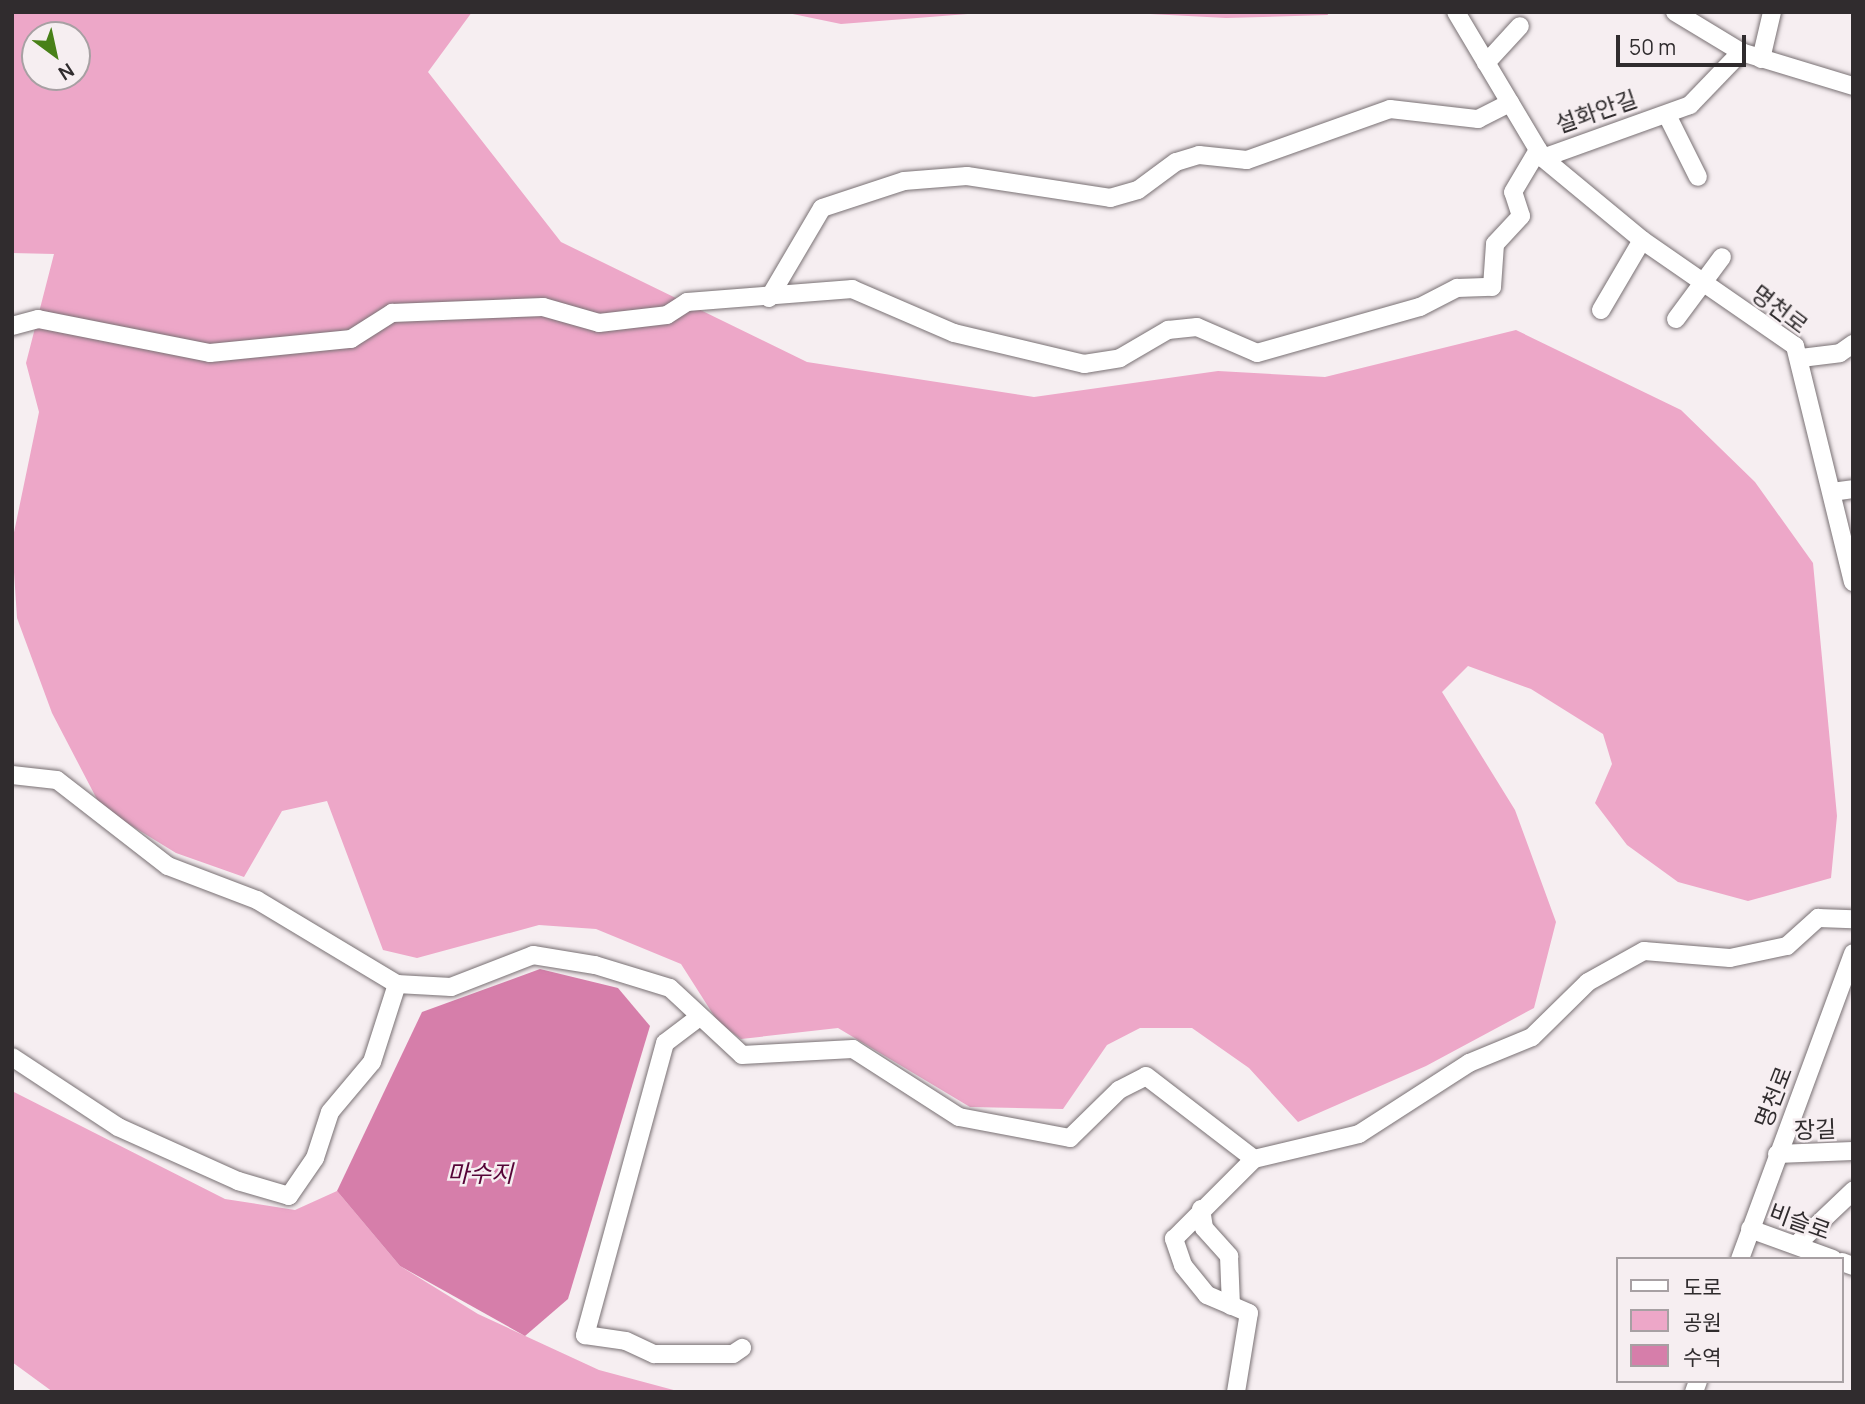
<!DOCTYPE html>
<html>
<head>
<meta charset="utf-8">
<style>
  body { margin:0 }
  #map { position:relative; width:1865px; height:1404px; overflow:hidden; background:#f6eef1; font-family:Manrope,"Noto Sans KR",sans-serif }
  div>[style] { position:absolute }
  .green>* { inset:0; background:#eda7c8 }
  .water>* { inset:0; background:#d67eaa }
  .roads { filter:drop-shadow(0 0 2px #797174) drop-shadow(0 0 2px #797174) }
  .minor>* { height:18px; margin:-9px; padding:0 9px; transform-origin:9px; border-radius:9px; background:#fff }
  span { translate:-50% -50%; white-space:nowrap; text-align:center; line-height:1.15; -webkit-text-stroke:5px #f6eef1; paint-order:stroke }
  .street-label { font-size:23px; color:#302c2e }
  .water-label { font-size:24px; color:#560437; font-style:italic }
  .frame { position:absolute; inset:0; border:14px solid #302c2e; pointer-events:none }
  .legend { position:absolute; left:1616px; top:1257px; width:228px; height:126px; box-sizing:border-box; background:#f6eef1; border:2px solid #a7a0a3; margin:0; padding:9px 12px; list-style:none; font-size:21px; color:#302c2e }
  .legend li { display:flex; align-items:center; gap:14px; height:35px }
  .legend b { width:35px; border:2px solid #a7a0a3 }
  .north { position:absolute; left:21px; top:21px; width:70px; height:70px; box-sizing:border-box; background:#f6eef1; border:2px solid #a7a0a3; border-radius:50%; rotate:147deg; font-size:19px; font-weight:700; line-height:28px; text-align:center; color:#302c2e }
  .north::after { content:''; display:block; margin:auto; width:24px; height:32px; background:#488018; clip-path:polygon(50% 0,100% 100%,50% 72%,0 100%) }
  .scale { position:absolute; left:1616px; top:35px; width:130px; height:32px; box-sizing:border-box; border:4px solid #302c2e; border-top:0; padding-left:9px; font-size:21px; line-height:24px; white-space:nowrap; color:#302c2e; -webkit-text-stroke:5px #f6eef1; paint-order:stroke }
</style>
</head>
<body>
<div id="map">
  <div class="green">
    <i style="clip-path:polygon(evenodd,12px 12px,472px 12px,428px 72px,561px 242px,807px 362px,1034px 397px,1218px 371px,1325px 377px,1516px 330px,1681px 410px,1755px 482px,1813px 563px,1837px 816px,1831px 878px,1748px 901px,1678px 882px,1627px 845px,1595px 803px,1612px 764px,1603px 734px,1531px 689px,1468px 666px,1442px 692px,1515px 810px,1556px 922px,1534px 1008px,1426px 1066px,1298px 1122px,1249px 1068px,1192px 1028px,1140px 1028px,1107px 1045px,1063px 1109px,970px 1107px,838px 1028px,741px 1039px,718px 1022px,681px 964px,596px 929px,539px 925px,417px 958px,383px 950px,327px 801px,282px 811px,244px 877px,176px 853px,101px 807px,52px 713px,17px 618px,12px 542px,39px 412px,26px 363px,54px 254px,12px 253px,12px 12px,35px 35px,77px 35px,77px 77px,35px 77px,35px 35px)"></i>
    <i style="clip-path:polygon(783px 12px,993px 12px,841px 24px)"></i>
    <i style="clip-path:polygon(1112px 12px,1327px 12px,1328px 15px,1226px 18px)"></i>
    <i style="clip-path:polygon(12px 1091px,225px 1199px,295px 1210px,337px 1191px,400px 1266px,478px 1314px,599px 1370px,681px 1392px,53px 1392px,12px 1362px)"></i>
  </div>
  <div class="water">
    <i style="clip-path:polygon(540px 969px,618px 988px,650px 1026px,568px 1299px,525px 1336px,400px 1266px,337px 1191px,422px 1012px)"></i>
  </div>
  <div class="roads">
    <div class="minor">
      <i style="left:1456px;top:12px;width:170px;rotate:59.2deg"></i>
      <i style="left:1543px;top:158px;width:129px;rotate:39.6deg"></i>
      <i style="left:1642px;top:240px;width:186px;rotate:34.7deg"></i>
      <i style="left:1795px;top:346px;width:243px;rotate:76.2deg"></i>
      <i style="left:1675px;top:12px;width:77px;rotate:31.2deg"></i>
      <i style="left:1741px;top:52px;width:117px;rotate:16.9deg"></i>
      <i style="left:1761px;top:59px;width:48px;rotate:-76.8deg"></i>
      <i style="left:1486px;top:63px;width:50px;rotate:-47.4deg"></i>
      <i style="left:1667px;top:115px;width:69px;rotate:63.4deg"></i>
      <i style="left:1543px;top:158px;width:156px;rotate:-19.8deg"></i>
      <i style="left:1690px;top:105px;width:74px;rotate:-46.1deg"></i>
      <i style="left:769px;top:298px;width:104px;rotate:-59.5deg"></i>
      <i style="left:822px;top:208px;width:86px;rotate:-18.2deg"></i>
      <i style="left:904px;top:181px;width:63px;rotate:-4.5deg"></i>
      <i style="left:967px;top:176px;width:145px;rotate:8.7deg"></i>
      <i style="left:1110px;top:198px;width:29px;rotate:-16deg"></i>
      <i style="left:1138px;top:190px;width:47px;rotate:-36.4deg"></i>
      <i style="left:1176px;top:162px;width:24px;rotate:-17deg"></i>
      <i style="left:1199px;top:155px;width:48px;rotate:5.9deg"></i>
      <i style="left:1247px;top:160px;width:152px;rotate:-19.6deg"></i>
      <i style="left:1390px;top:109px;width:89px;rotate:6.5deg"></i>
      <i style="left:1478px;top:119px;width:36px;rotate:-27deg"></i>
      <i style="left:1601px;top:310px;width:81px;rotate:-59.6deg"></i>
      <i style="left:1676px;top:319px;width:77px;rotate:-53.4deg"></i>
      <i style="left:12px;top:326px;width:27px;rotate:-15deg"></i>
      <i style="left:38px;top:319px;width:175px;rotate:11.2deg"></i>
      <i style="left:210px;top:353px;width:142px;rotate:-5.7deg"></i>
      <i style="left:351px;top:339px;width:49px;rotate:-32.4deg"></i>
      <i style="left:392px;top:313px;width:151px;rotate:-2.3deg"></i>
      <i style="left:543px;top:307px;width:58px;rotate:15.9deg"></i>
      <i style="left:599px;top:323px;width:68px;rotate:-6.7deg"></i>
      <i style="left:667px;top:315px;width:24px;rotate:-33deg"></i>
      <i style="left:687px;top:302px;width:166px;rotate:-4.5deg"></i>
      <i style="left:852px;top:289px;width:111px;rotate:23.3deg"></i>
      <i style="left:954px;top:333px;width:134px;rotate:13.4deg"></i>
      <i style="left:1084px;top:364px;width:36px;rotate:-9deg"></i>
      <i style="left:1120px;top:358px;width:56px;rotate:-30.3deg"></i>
      <i style="left:1168px;top:330px;width:29px;rotate:-6deg"></i>
      <i style="left:1197px;top:327px;width:65px;rotate:23.4deg"></i>
      <i style="left:1257px;top:353px;width:169px;rotate:-15.8deg"></i>
      <i style="left:1420px;top:307px;width:42px;rotate:-27.2deg"></i>
      <i style="left:1457px;top:288px;width:35px;rotate:-2deg"></i>
      <i style="left:1492px;top:287px;width:43px;rotate:-86deg"></i>
      <i style="left:1495px;top:244px;width:38px;rotate:-47deg"></i>
      <i style="left:1521px;top:216px;width:25px;rotate:-108deg"></i>
      <i style="left:1513px;top:192px;width:49px;rotate:-59.2deg"></i>
      <i style="left:1801px;top:358px;width:39px;rotate:-7deg"></i>
      <i style="left:1840px;top:353px;width:16px;rotate:-35deg"></i>
      <i style="left:1832px;top:492px;width:21px;rotate:-8deg"></i>
      <i style="left:12px;top:775px;width:45px;rotate:6.3deg"></i>
      <i style="left:57px;top:780px;width:140px;rotate:37.8deg"></i>
      <i style="left:168px;top:866px;width:95px;rotate:20.9deg"></i>
      <i style="left:257px;top:900px;width:163px;rotate:31deg"></i>
      <i style="left:397px;top:984px;width:54px;rotate:3.2deg"></i>
      <i style="left:451px;top:987px;width:88px;rotate:-21.3deg"></i>
      <i style="left:533px;top:955px;width:63px;rotate:9.2deg"></i>
      <i style="left:595px;top:965px;width:78px;rotate:17deg"></i>
      <i style="left:670px;top:988px;width:98px;rotate:42.9deg"></i>
      <i style="left:742px;top:1055px;width:111px;rotate:-3.1deg"></i>
      <i style="left:853px;top:1049px;width:126px;rotate:32.7deg"></i>
      <i style="left:959px;top:1117px;width:113px;rotate:10.7deg"></i>
      <i style="left:1070px;top:1138px;width:69px;rotate:-44.4deg"></i>
      <i style="left:1119px;top:1090px;width:30px;rotate:-27deg"></i>
      <i style="left:1146px;top:1076px;width:136px;rotate:37.5deg"></i>
      <i style="left:1254px;top:1159px;width:108px;rotate:-13.4deg"></i>
      <i style="left:1359px;top:1134px;width:131px;rotate:-32.8deg"></i>
      <i style="left:1469px;top:1063px;width:68px;rotate:-22.4deg"></i>
      <i style="left:1532px;top:1037px;width:78px;rotate:-44.5deg"></i>
      <i style="left:1588px;top:982px;width:64px;rotate:-29deg"></i>
      <i style="left:1644px;top:951px;width:86px;rotate:4.7deg"></i>
      <i style="left:1730px;top:958px;width:58px;rotate:-11.9deg"></i>
      <i style="left:1787px;top:946px;width:42px;rotate:-42.1deg"></i>
      <i style="left:1818px;top:918px;width:35px;rotate:2deg"></i>
      <i style="left:698px;top:1018px;width:41px;rotate:142.9deg"></i>
      <i style="left:665px;top:1043px;width:303px;rotate:105.3deg"></i>
      <i style="left:585px;top:1335px;width:41px;rotate:8.3deg"></i>
      <i style="left:626px;top:1341px;width:31px;rotate:25deg"></i>
      <i style="left:654px;top:1354px;width:79px"></i>
      <i style="left:733px;top:1354px;width:11px;rotate:-34deg"></i>
      <i style="left:12px;top:1057px;width:127px;rotate:33.4deg"></i>
      <i style="left:118px;top:1127px;width:132px;rotate:24.2deg"></i>
      <i style="left:238px;top:1181px;width:53px;rotate:16.4deg"></i>
      <i style="left:289px;top:1196px;width:46px;rotate:-55.6deg"></i>
      <i style="left:315px;top:1158px;width:48px;rotate:-71.9deg"></i>
      <i style="left:330px;top:1112px;width:65px;rotate:-50deg"></i>
      <i style="left:372px;top:1062px;width:82px;rotate:-72.2deg"></i>
      <i style="left:1777px;top:1154px;width:76px;rotate:-2.3deg"></i>
      <i style="left:1201px;top:1209px;width:19px;rotate:81deg"></i>
      <i style="left:1204px;top:1228px;width:38px;rotate:48deg"></i>
      <i style="left:1229px;top:1256px;width:50px;rotate:87.7deg"></i>
      <i style="left:1750px;top:1229px;width:88px;rotate:19.9deg"></i>
      <i style="left:1796px;top:1245px;width:79px;rotate:-43.5deg"></i>
      <i style="left:1740px;top:1259px;width:326px;rotate:-69.7deg"></i>
      <i style="left:1842px;top:1262px;width:12px;rotate:20deg"></i>
      <i style="left:1236px;top:1392px;width:80px;rotate:-80.7deg"></i>
      <i style="left:1249px;top:1313px;width:46px;rotate:-156.8deg"></i>
      <i style="left:1207px;top:1295px;width:38px;rotate:-129deg"></i>
      <i style="left:1183px;top:1265px;width:28px;rotate:-109deg"></i>
      <i style="left:1174px;top:1239px;width:113px;rotate:-45deg"></i>
      <i style="left:1694px;top:1392px;width:12px;rotate:-70deg"></i>
    </div>
  </div>
  <div class="street-label">
    <span style="left:1596px;top:111px;rotate:-19deg">설화안길</span>
    <span style="left:1780px;top:309px;rotate:37deg">명천로</span>
    <span style="left:1773px;top:1097px;rotate:-69deg">명천로</span>
    <span style="left:1815px;top:1129px;rotate:-2deg">장길</span>
    <span style="left:1800px;top:1221px;rotate:20deg">비슬로</span>
  </div>
  <div class="water-label">
    <span style="left:480px;top:1173px">마수지</span>
  </div>
  <div class="frame"></div>
  <ul class="legend">
  <li><b style="height:9px;background:#fff"></b>도로</li>
  <li><b style="height:19px;background:#eda7c8"></b>공원</li>
  <li><b style="height:19px;background:#d67eaa"></b>수역</li>
  </ul>
  <div class="north">N</div>
  <div class="scale">50 m</div>
</div>
</body>
</html>
